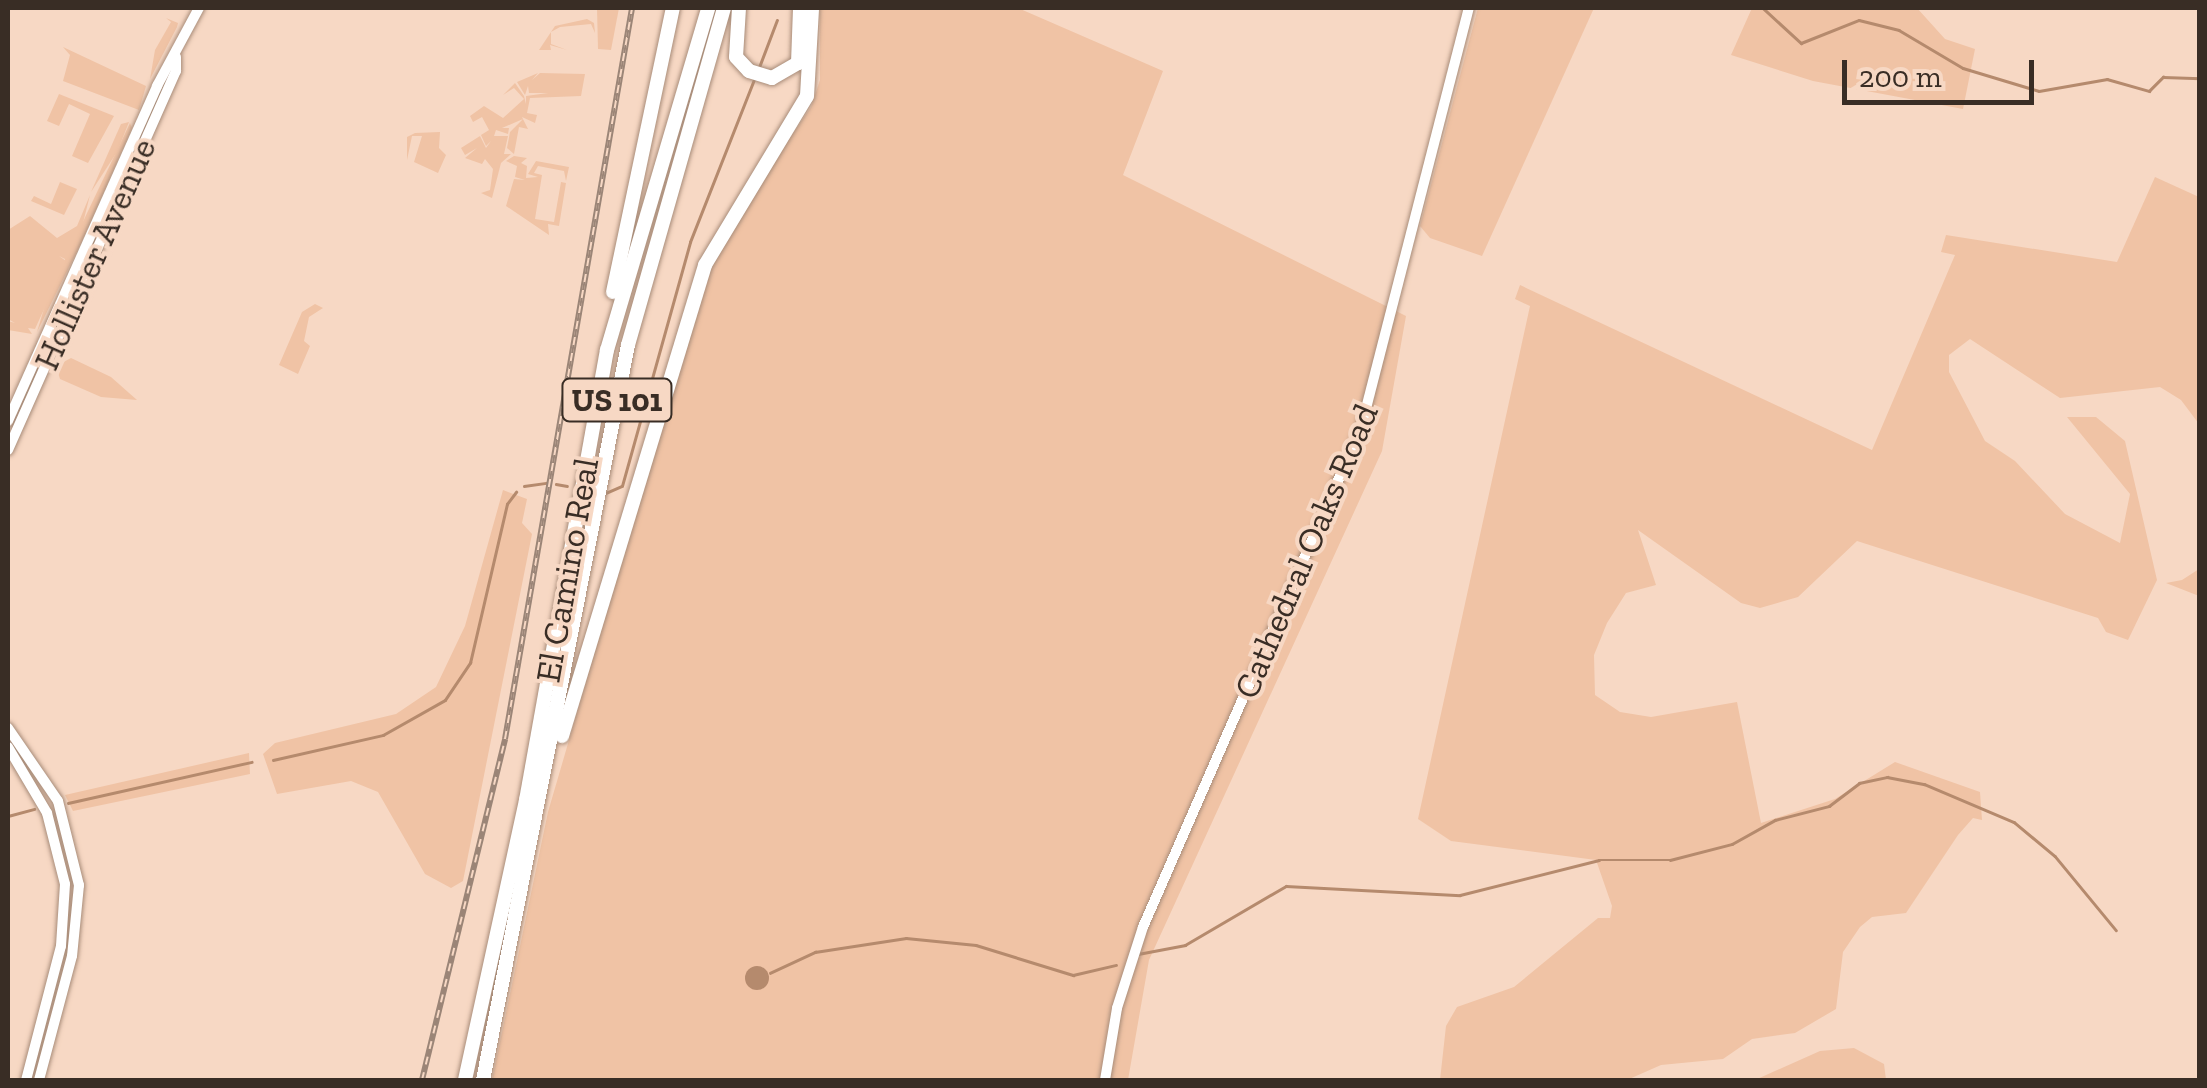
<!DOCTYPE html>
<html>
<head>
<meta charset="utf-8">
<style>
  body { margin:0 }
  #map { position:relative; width:2207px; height:1088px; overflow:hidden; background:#f7d8c4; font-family:"Zilla Slab",serif }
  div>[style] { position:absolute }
  .green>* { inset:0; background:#f0c3a5 }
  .water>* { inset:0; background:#b58a6d }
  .round { border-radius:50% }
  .stream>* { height:2.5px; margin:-1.25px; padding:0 1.25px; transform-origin:1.25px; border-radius:1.25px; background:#b58a6d }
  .roads { filter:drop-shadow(0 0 2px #a88c79) drop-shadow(0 0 2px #a88c79) }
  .secondary>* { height:10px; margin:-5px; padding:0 5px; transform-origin:5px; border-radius:5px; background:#fff }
  .motorway>* { height:14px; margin:-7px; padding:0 7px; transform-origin:7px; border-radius:7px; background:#fff }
  .rail>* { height:6px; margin-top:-3px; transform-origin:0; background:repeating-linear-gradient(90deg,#f7d8c4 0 8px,#9b8577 0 16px); box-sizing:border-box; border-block:2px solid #9b8577 }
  span { translate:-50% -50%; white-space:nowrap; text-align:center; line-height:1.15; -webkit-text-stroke:8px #f7d8c4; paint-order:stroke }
  .shield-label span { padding:2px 8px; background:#f7d8c4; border:2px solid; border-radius:8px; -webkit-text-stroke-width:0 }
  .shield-label { font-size:32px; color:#392d25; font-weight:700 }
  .street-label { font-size:35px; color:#392d25 }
  .frame { position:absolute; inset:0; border:10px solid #392d25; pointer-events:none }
  .scale { position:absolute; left:1842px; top:60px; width:192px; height:45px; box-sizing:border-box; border:5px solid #392d25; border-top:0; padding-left:12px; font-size:30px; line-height:35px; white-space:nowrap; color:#392d25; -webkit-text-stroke:8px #f7d8c4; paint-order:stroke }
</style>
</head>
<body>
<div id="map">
  <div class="green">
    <i style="clip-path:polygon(597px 8px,619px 8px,611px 50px,598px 49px)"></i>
    <i style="clip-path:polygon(820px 8px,1018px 8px,1163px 71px,1123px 175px,1406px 316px,1382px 451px,1149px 960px,1128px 1080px,492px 1080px,548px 812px,701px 288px,743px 207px,811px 107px,820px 80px)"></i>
    <i style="clip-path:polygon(1478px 8px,1594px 8px,1482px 256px,1430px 238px,1420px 226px)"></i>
    <i style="clip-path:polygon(1752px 8px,1917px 8px,1945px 39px,1975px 49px,1963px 109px,1813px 81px,1731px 55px)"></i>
    <i style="clip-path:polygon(166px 18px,178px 23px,177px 27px,150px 79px,155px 50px,171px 22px)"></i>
    <i style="clip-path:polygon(587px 19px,594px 23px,595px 33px,591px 24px,560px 27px,551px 32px,551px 44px,567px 50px,550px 45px,551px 50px,539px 50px,555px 26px)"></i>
    <i style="clip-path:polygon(63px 47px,146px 86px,139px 110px,63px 81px,70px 55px)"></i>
    <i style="clip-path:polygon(538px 73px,532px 80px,540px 73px,585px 74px,581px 96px,530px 98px,527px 113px,537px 115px,535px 123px,522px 117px,528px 129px,519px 127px,514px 154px,507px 148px,510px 132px,523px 119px,502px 128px,509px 128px,508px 134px,496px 130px,494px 136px,508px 136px,504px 154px,511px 154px,501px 163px,492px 198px,481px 193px,490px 190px,493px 169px,485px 159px,482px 164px,465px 158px,477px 148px,465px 155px,461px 148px,480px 136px,486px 148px,491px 141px,486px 146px,481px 135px,489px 130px,482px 117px,473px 122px,470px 116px,484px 106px,503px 118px,524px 99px,514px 88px,503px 95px,515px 83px,524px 96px,526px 104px,526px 96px,548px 93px,529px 93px,528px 86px,525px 95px,517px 82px)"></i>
    <i style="clip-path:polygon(59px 94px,114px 116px,88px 163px,72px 156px,90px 114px,69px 104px,59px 126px,47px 121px)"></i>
    <i style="clip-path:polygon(129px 122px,117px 152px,91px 192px,121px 124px)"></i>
    <i style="clip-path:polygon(130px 123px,132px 128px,82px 241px,37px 332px,48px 295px)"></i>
    <i style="clip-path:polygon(440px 132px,439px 148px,446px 155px,438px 173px,414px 162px,422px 136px,412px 136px,407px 160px,407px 137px,415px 133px)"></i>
    <i style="clip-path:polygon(514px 156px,527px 158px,521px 163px,527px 166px,526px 178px,538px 177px,528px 174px,536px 161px,569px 167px,566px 181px,564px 171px,538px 166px,534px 173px,542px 175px,535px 219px,554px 222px,561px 182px,566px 183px,559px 226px,548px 224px,549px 235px,506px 206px,514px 179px,525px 180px,515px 177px,517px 166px,506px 161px)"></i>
    <i style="clip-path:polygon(2155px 177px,2199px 197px,2199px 424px,2181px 400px,2160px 387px,2060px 398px,1970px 339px,1949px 355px,1949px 372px,1985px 441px,2015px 461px,2065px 514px,2120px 543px,2130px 494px,2067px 417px,2096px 417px,2125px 441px,2157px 580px,2128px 640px,2106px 632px,2098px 618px,1857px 541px,1798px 597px,1760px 608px,1741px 603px,1638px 530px,1656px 585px,1626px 593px,1607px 623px,1594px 655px,1595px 695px,1620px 712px,1651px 717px,1737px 702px,1761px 823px,1835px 799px,1895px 762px,1980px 792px,1982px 820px,1973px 818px,1958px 835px,1906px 913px,1872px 917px,1860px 927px,1843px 952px,1836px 1009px,1795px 1033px,1752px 1039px,1723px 1059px,1661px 1065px,1627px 1080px,1440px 1080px,1446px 1026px,1457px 1007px,1514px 987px,1598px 918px,1610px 918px,1612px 906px,1596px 860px,1451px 841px,1418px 819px,1530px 306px,1515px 299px,1520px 285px,1872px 450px,1955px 255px,1941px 252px,1946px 235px,2117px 262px)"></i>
    <i style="clip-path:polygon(60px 182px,77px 189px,64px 215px,31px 201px,34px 196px,51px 204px)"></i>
    <i style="clip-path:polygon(90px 195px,81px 231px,67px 260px,59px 256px,66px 261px,35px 329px,28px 328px,32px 334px,8px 330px,8px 321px,15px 323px,8px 319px,8px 230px,30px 216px,57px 238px,77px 226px)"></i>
    <i style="clip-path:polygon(315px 304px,323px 308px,309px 317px,304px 341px,310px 346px,298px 374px,279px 365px,302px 312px)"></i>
    <i style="clip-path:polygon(71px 358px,111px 377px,137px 400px,101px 397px,60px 379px,56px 366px)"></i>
    <i style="clip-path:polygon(503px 490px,527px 499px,522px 523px,532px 534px,463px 881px,451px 888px,425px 874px,378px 792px,351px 781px,277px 794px,263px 754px,275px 743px,396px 714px,436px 687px,465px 626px)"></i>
    <i style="clip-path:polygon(2199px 569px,2199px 596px,2166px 583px,2182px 580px)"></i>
    <i style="clip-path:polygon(249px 753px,250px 774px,73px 811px,65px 795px)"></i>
    <i style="clip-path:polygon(1854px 1048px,1884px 1064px,1886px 1080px,1755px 1080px,1820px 1051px)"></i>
  </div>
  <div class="water">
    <i class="round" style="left:745px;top:966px;width:24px;height:24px"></i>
  </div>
  <div class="stream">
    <i style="left:1763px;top:8px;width:52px;rotate:42.6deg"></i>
    <i style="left:1801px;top:43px;width:62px;rotate:-21.6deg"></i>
    <i style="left:1859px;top:20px;width:41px;rotate:14deg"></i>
    <i style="left:1899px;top:30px;width:74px;rotate:30.7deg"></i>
    <i style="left:1963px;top:68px;width:79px;rotate:16.8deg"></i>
    <i style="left:2039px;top:91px;width:69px;rotate:-10deg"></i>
    <i style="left:2107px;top:79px;width:44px;rotate:15.9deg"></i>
    <i style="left:2149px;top:91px;width:20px;rotate:-45deg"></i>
    <i style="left:2163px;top:77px;width:37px;rotate:2deg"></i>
    <i style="left:758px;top:70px;width:53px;rotate:-69.2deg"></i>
    <i style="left:556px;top:484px;width:11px;rotate:10deg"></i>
    <i style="left:524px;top:486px;width:22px;rotate:-8deg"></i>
    <i style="left:606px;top:493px;width:17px;rotate:-24deg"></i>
    <i style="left:622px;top:486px;width:253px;rotate:-74.4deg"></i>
    <i style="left:690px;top:242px;width:177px;rotate:-68.5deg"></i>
    <i style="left:273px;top:760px;width:113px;rotate:-12.8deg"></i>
    <i style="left:383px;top:735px;width:71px;rotate:-29.4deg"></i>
    <i style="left:445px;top:700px;width:45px;rotate:-56deg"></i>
    <i style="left:470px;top:663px;width:163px;rotate:-76.9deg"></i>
    <i style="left:507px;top:504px;width:15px;rotate:-53deg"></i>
    <i style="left:68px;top:803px;width:188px;rotate:-12.6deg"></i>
    <i style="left:8px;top:816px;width:27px;rotate:-15deg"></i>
    <i style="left:1138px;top:954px;width:48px;rotate:-10.8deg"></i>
    <i style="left:1185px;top:945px;width:117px;rotate:-30.3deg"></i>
    <i style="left:1286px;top:886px;width:174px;rotate:3deg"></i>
    <i style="left:1460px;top:895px;width:143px;rotate:-14.1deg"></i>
    <i style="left:1599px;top:860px;width:71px"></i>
    <i style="left:1670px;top:860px;width:64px;rotate:-14.5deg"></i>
    <i style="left:1732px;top:844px;width:49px;rotate:-29.2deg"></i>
    <i style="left:1775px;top:820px;width:56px;rotate:-14.5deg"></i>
    <i style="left:1829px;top:806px;width:38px;rotate:-37deg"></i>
    <i style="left:1859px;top:783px;width:29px;rotate:-12deg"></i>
    <i style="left:1887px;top:777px;width:38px;rotate:11deg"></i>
    <i style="left:1924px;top:784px;width:98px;rotate:22.9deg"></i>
    <i style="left:2014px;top:822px;width:53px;rotate:39.7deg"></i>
    <i style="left:2055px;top:856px;width:96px;rotate:50.5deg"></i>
    <i style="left:770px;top:973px;width:50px;rotate:-25deg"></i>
    <i style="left:815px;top:952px;width:92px;rotate:-8.7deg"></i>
    <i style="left:906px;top:938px;width:70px;rotate:5.7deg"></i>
    <i style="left:976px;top:945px;width:102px;rotate:17.2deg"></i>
    <i style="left:1073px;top:975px;width:44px;rotate:-13.1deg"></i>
  </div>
  <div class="roads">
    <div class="secondary">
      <i style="left:8px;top:421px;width:367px;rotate:-66deg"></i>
      <i style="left:157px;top:86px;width:89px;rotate:-61.7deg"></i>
      <i style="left:8px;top:450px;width:415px;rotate:-66.1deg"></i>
      <i style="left:176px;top:71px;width:14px;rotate:-90deg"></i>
      <i style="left:8px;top:728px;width:88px;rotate:55.6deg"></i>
      <i style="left:58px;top:801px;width:87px;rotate:76deg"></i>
      <i style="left:79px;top:885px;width:71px;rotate:95.6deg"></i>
      <i style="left:72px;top:956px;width:128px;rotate:104.9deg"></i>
      <i style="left:8px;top:747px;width:77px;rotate:59.4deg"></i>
      <i style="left:47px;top:813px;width:73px;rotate:75.8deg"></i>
      <i style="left:65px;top:884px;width:62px;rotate:93.7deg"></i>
      <i style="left:61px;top:946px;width:138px;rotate:104.6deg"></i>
      <i style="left:1105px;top:1080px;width:73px;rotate:-80.5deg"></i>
      <i style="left:1117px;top:1008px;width:85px;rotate:-72.2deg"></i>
      <i style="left:1143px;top:927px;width:545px;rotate:-66.4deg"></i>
      <i style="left:1361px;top:428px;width:434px;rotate:-75.6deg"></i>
    </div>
    <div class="motorway">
      <i style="left:739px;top:8px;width:49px;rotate:93.5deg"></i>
      <i style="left:736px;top:57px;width:19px;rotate:47deg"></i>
      <i style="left:749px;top:71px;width:24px;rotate:17deg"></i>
      <i style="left:772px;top:78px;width:30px;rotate:-30deg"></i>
      <i style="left:798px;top:63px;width:55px;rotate:-87.9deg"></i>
      <i style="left:613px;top:292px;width:290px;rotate:-78.1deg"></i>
      <i style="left:562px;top:736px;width:492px;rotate:-73.1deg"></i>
      <i style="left:705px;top:265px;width:197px;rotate:-58.9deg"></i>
      <i style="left:807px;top:96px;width:88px;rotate:-86.7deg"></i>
      <i style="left:465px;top:1080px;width:287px;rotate:-77.7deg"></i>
      <i style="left:526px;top:800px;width:457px;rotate:-79.8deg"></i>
      <i style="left:607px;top:350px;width:357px;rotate:-73.5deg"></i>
      <i style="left:483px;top:1080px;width:749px;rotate:-78.84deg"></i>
      <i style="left:628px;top:345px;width:350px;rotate:-74.1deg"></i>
    </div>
  </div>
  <div class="rail">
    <i style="left:422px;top:1080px;width:351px;rotate:-76.3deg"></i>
    <i style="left:505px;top:739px;width:742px;rotate:-80.14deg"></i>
  </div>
  <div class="shield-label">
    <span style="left:617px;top:400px">US 101</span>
  </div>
  <div class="street-label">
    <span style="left:95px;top:254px;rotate:-66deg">Hollister Avenue</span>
    <span style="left:1306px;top:551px;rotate:-67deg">Cathedral Oaks Road</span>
    <span style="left:567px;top:570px;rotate:-80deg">El Camino Real</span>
  </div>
  <div class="frame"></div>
  <div class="scale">200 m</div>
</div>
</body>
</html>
